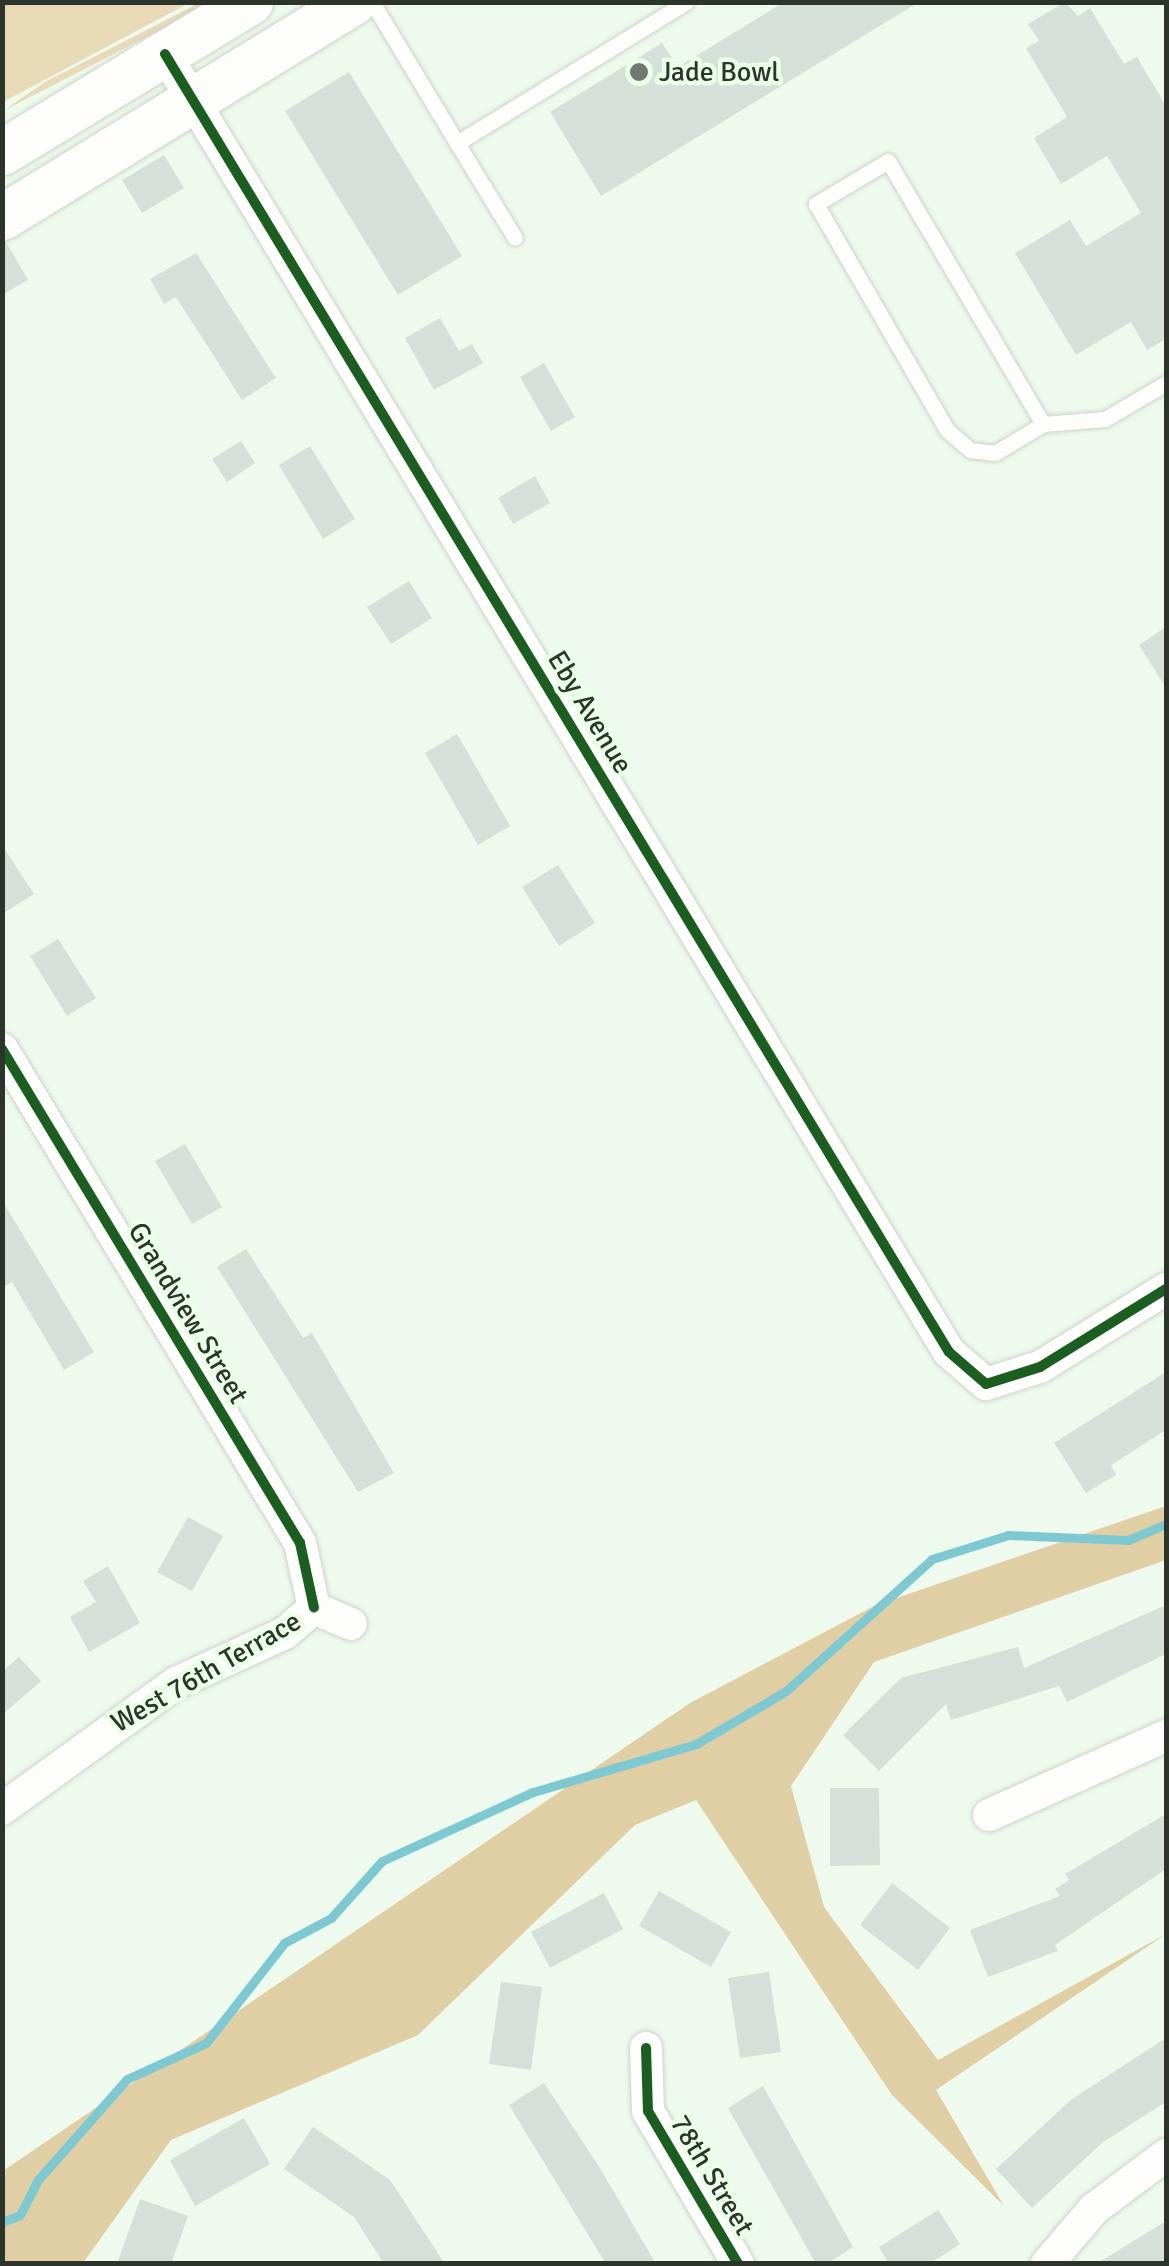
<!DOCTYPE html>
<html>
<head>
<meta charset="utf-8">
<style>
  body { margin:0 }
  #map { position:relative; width:1169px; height:2266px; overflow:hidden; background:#effaee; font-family:Signika,sans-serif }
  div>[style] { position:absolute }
  .green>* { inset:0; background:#e8dab7 }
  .forest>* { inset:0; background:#e0cea4 }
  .stream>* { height:9px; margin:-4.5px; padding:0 4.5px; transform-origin:4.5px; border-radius:4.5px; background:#7ec8d2 }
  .building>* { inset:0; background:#d5e0d9 }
  .roads { filter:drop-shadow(0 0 2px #cbd4ca) drop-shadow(0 0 2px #cbd4ca) }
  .lane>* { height:15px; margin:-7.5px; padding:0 7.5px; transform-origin:7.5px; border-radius:7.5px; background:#fdfefc }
  .street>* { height:32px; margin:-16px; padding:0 16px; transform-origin:16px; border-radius:16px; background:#fdfefc }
  .secondary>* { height:45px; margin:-22.5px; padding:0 22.5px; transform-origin:22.5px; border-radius:22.5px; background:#fdfefc }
  .cycleway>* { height:10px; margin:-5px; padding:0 5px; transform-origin:5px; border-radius:5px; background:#1b5e20 }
  .dots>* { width:28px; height:28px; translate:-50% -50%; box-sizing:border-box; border:5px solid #ebfeea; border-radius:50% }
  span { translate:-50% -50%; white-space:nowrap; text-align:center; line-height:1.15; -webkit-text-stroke:9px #ebfeea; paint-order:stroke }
  .poi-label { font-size:28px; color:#2c342c }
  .left { translate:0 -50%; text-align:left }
  .street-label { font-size:28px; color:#2c342c }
  .frame { position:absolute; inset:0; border:5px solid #2c342c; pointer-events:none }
</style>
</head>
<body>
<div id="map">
  <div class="green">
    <i style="clip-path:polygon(3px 2px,189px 2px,189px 3px,3px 102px)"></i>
    <i style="clip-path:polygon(199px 3px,213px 3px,3px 111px,45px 82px)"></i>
  </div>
  <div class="forest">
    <i style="clip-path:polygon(1166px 1506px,1166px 1560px,874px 1662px,791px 1786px,824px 1907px,938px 2060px,1166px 1934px,936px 2090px,1004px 2206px,892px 2095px,696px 1800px,635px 1825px,418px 2035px,171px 2140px,83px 2263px,3px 2263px,3px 2171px,690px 1703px,876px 1605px)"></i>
  </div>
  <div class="stream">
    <i style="left:2px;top:2222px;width:19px;rotate:-21deg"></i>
    <i style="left:20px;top:2215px;width:38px;rotate:-63deg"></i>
    <i style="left:37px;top:2181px;width:136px;rotate:-48.6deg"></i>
    <i style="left:127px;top:2079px;width:87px;rotate:-24.5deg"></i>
    <i style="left:206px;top:2043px;width:127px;rotate:-52deg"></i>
    <i style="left:284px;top:1943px;width:53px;rotate:-28deg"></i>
    <i style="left:331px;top:1918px;width:76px;rotate:-48.2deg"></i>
    <i style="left:382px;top:1861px;width:166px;rotate:-24.6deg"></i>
    <i style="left:533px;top:1792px;width:170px;rotate:-16.4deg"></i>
    <i style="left:696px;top:1744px;width:104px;rotate:-30.5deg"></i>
    <i style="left:786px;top:1691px;width:197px;rotate:-42.1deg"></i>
    <i style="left:932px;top:1559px;width:80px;rotate:-17.5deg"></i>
    <i style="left:1008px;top:1535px;width:120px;rotate:2.4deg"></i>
    <i style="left:1128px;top:1540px;width:41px;rotate:-22.8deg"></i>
  </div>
  <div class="building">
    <i style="clip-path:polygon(784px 2px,919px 2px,601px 196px,550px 112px,662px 43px,678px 67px)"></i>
    <i style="clip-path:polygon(1065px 2px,1078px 16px,1090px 8px,1124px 64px,1137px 57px,1166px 106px,1166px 339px,1147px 350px,1131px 322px,1076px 355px,1015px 253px,1070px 220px,1086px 246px,1141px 213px,1107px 156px,1061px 184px,1034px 138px,1067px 117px,1026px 48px,1039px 41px,1028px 24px)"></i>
    <i style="clip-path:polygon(349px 72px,462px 256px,398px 295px,285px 111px)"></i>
    <i style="clip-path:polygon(164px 155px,184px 188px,142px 213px,122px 180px)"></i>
    <i style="clip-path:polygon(6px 242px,28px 280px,2px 295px,2px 243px)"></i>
    <i style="clip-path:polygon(196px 253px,276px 378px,242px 400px,176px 297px,164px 304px,150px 279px)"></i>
    <i style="clip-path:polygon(440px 318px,459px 351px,472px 344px,483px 363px,434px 390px,405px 338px)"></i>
    <i style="clip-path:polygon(544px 363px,575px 417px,551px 431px,520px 377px)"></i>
    <i style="clip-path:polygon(241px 441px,255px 463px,227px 482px,212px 459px)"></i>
    <i style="clip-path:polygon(310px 446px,355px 519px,323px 539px,279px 465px)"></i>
    <i style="clip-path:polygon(535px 476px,550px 503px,513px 524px,498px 498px)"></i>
    <i style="clip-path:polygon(409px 581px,432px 618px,391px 644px,367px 607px)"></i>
    <i style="clip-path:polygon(1166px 627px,1166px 688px,1139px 645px)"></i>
    <i style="clip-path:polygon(457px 734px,510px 826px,478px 845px,425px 753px)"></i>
    <i style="clip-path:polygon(2px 845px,34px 894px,2px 914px)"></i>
    <i style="clip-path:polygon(558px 865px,595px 923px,559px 946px,522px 887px)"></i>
    <i style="clip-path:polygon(58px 939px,96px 998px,67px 1016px,30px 956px)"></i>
    <i style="clip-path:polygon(185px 1144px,222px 1207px,192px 1224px,155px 1161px)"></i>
    <i style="clip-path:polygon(2px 1200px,94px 1352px,64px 1370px,12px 1282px,2px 1288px)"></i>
    <i style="clip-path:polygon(246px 1249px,303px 1338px,312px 1333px,394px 1473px,358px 1492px,217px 1267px)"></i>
    <i style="clip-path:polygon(1166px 1372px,1166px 1430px,1111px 1465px,1116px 1475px,1086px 1493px,1054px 1443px)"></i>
    <i style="clip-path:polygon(188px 1517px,223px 1536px,192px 1591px,157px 1572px)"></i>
    <i style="clip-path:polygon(108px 1566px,140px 1623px,89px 1652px,70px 1617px,96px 1602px,83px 1581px)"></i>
    <i style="clip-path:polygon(1166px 1605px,1166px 1654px,1067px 1702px,1059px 1686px,951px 1720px,946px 1704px,879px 1771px,843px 1735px,901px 1678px,1018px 1647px,1024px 1668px)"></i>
    <i style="clip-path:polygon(19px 1657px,41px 1681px,2px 1715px,2px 1672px)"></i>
    <i style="clip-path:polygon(830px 1788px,879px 1788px,880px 1865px,830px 1866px)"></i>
    <i style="clip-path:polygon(1166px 1814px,1166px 1869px,1055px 1945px,1058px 1951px,988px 1977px,970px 1930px,1060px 1896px,1055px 1889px,1069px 1880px,1065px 1874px)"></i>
    <i style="clip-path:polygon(892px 1883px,950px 1928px,918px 1970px,860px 1925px)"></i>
    <i style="clip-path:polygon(659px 1891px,731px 1932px,711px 1967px,639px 1926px)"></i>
    <i style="clip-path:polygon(604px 1893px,623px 1929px,550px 1968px,531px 1932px)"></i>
    <i style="clip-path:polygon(769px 1972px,781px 2052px,740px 2058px,728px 1978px)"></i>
    <i style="clip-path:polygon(501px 1982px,542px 1987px,531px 2070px,489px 2064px)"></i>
    <i style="clip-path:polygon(1166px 2038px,1166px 2102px,1103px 2142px,1032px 2208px,996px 2169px,1072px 2099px)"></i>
    <i style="clip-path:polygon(544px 2083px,600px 2168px,656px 2264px,606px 2264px,509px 2105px)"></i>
    <i style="clip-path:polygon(763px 2086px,853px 2247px,827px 2264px,816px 2264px,728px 2108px)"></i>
    <i style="clip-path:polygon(244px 2118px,270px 2164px,195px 2206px,170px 2160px)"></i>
    <i style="clip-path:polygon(313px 2127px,390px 2180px,445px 2264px,384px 2264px,354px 2217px,284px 2169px)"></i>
    <i style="clip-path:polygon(140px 2199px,188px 2216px,171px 2264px,117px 2264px)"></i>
    <i style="clip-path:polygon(938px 2210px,960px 2244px,929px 2264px,889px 2264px,879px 2247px)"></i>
    <i style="clip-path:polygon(1166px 2221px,1166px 2264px,1096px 2264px)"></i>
  </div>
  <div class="roads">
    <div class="lane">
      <i style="left:372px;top:2px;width:165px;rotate:58.9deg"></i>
      <i style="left:457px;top:143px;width:269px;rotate:-31.6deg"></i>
      <i style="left:457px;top:143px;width:111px;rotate:58.6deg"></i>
      <i style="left:1043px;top:424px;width:305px;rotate:-120.5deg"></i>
      <i style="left:888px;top:161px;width:84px;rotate:149.2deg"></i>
      <i style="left:816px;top:204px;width:261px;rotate:59.9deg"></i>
      <i style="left:947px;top:430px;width:30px;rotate:41deg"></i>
      <i style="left:970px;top:450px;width:25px;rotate:7deg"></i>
      <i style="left:995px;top:453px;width:56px;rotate:-31.1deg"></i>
      <i style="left:1043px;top:424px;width:62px;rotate:-4.6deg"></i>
      <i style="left:1105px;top:419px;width:71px;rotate:-30.5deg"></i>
    </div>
    <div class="street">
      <i style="left:165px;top:54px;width:1516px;rotate:58.87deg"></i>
      <i style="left:949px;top:1352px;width:49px;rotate:40.9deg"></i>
      <i style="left:986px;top:1384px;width:57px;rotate:-17.5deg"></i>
      <i style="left:1040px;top:1367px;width:148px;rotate:-31.8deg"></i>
      <i style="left:2px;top:1049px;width:577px;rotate:58.9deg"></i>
      <i style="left:300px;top:1543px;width:66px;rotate:77.8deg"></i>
      <i style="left:314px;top:1608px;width:40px;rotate:23.4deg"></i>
      <i style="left:2px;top:1809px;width:215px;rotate:-35.9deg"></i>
      <i style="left:176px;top:1683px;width:120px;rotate:-24.6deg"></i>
      <i style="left:285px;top:1633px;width:38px;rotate:-41deg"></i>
      <i style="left:989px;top:1815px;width:194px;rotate:-24.1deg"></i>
      <i style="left:646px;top:2048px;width:63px;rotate:88.2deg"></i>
      <i style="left:648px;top:2111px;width:178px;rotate:59.5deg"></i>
      <i style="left:1047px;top:2264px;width:72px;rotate:-49.5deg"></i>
      <i style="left:1094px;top:2209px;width:90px;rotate:-36.9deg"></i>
    </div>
    <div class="secondary">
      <i style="left:2px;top:152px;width:290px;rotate:-31.2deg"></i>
      <i style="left:2px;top:217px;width:412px;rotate:-31.5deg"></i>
    </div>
  </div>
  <div class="cycleway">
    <i style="left:165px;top:54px;width:1516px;rotate:58.87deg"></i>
    <i style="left:949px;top:1352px;width:49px;rotate:40.9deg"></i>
    <i style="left:986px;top:1384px;width:57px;rotate:-17.5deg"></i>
    <i style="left:1040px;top:1367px;width:148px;rotate:-31.8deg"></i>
    <i style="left:2px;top:1049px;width:577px;rotate:58.9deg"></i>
    <i style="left:300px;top:1543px;width:66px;rotate:77.8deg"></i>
    <i style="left:646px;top:2048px;width:63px;rotate:88.2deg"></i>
    <i style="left:648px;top:2111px;width:178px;rotate:59.5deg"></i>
  </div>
  <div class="dots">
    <i style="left:639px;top:72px;background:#707970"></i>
  </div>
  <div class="poi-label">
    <span class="left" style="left:659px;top:72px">Jade Bowl</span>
  </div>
  <div class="street-label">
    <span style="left:590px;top:712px;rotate:59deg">Eby Avenue</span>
    <span style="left:188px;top:1313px;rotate:59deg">Grandview Street</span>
    <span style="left:206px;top:1672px;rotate:-30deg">West 76th Terrace</span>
    <span style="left:712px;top:2175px;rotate:59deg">78th Street</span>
  </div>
  <div class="frame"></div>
</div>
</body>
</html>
